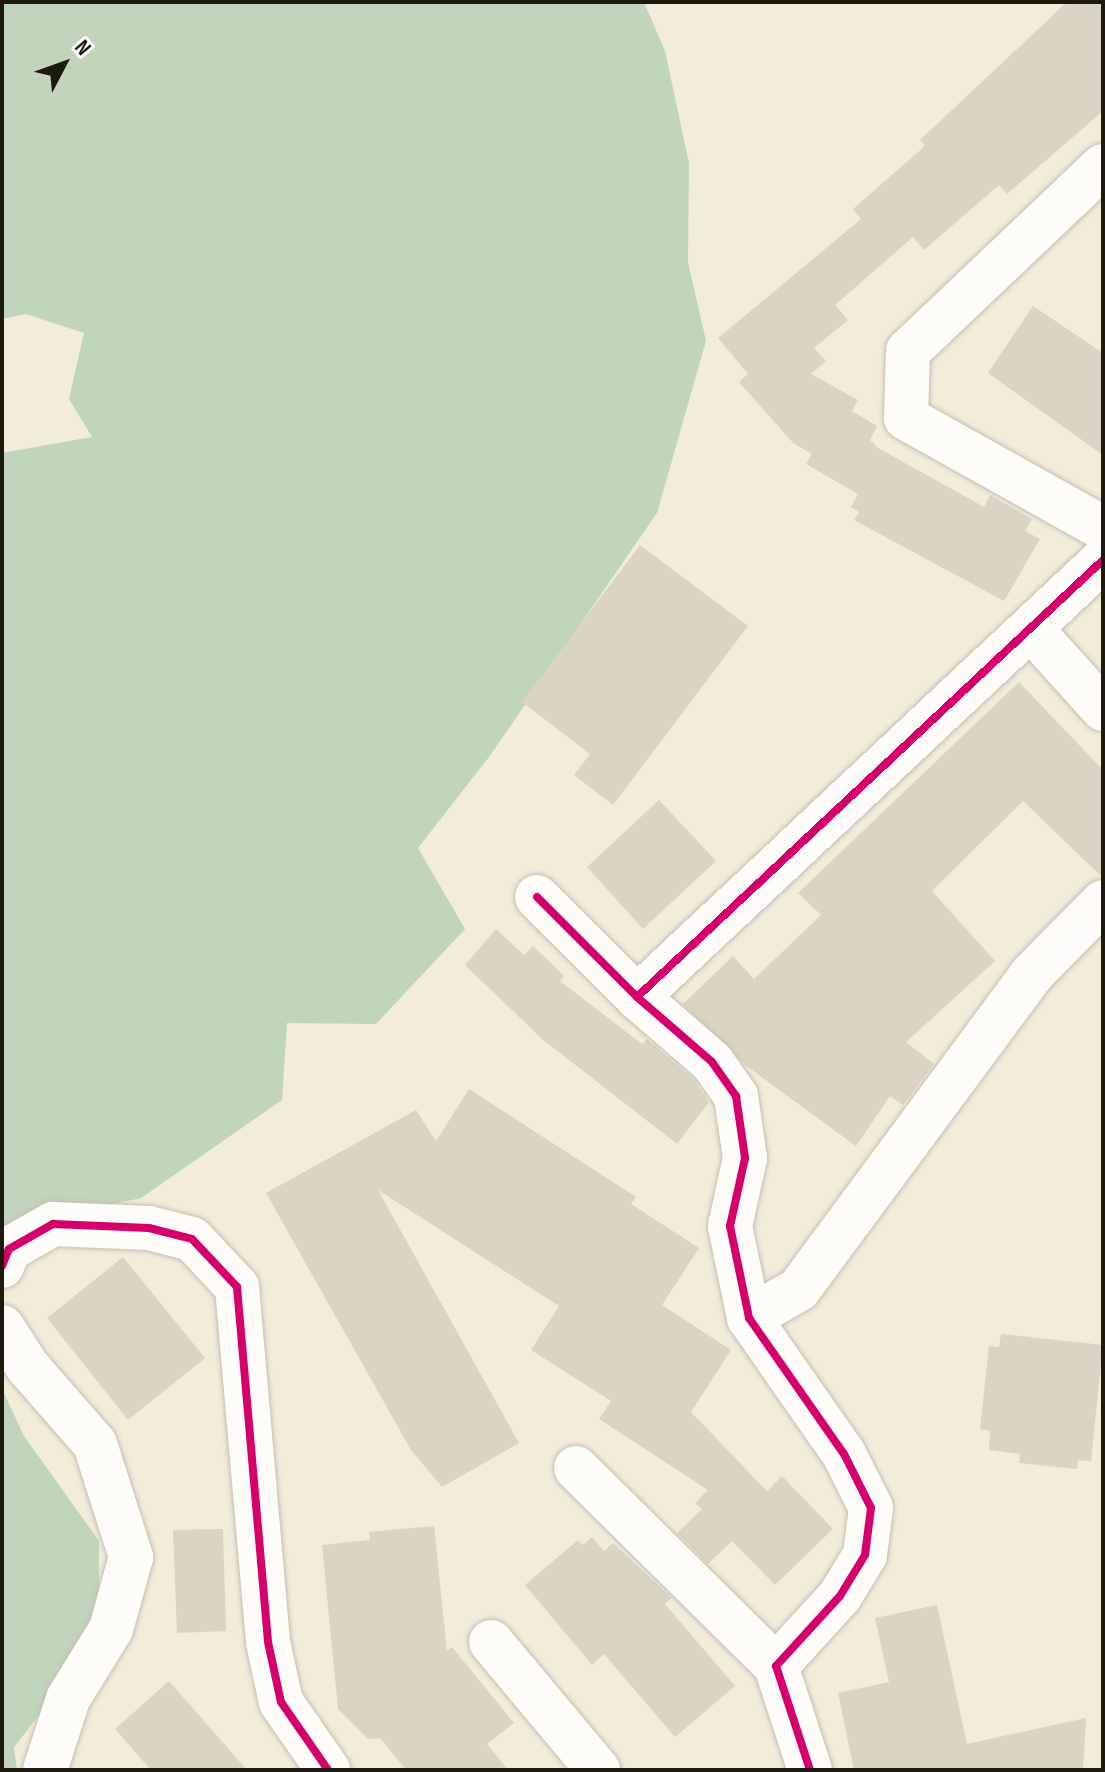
<!DOCTYPE html>
<html>
<head>
<meta charset="utf-8">
<style>
  body { margin:0 }
  #map { position:relative; width:1105px; height:1772px; overflow:hidden; background:#f2ecda; font-family:"Sofia Sans Condensed",sans-serif }
  div>[style] { position:absolute }
  .forest>* { inset:0; background:#c1d4bc }
  .building>* { inset:0; background:#dad4c4 }
  .roads { filter:drop-shadow(0 0 2px #c4bfb2) drop-shadow(0 0 2px #c4bfb2) }
  .minor>* { height:44px; margin:-22px; padding:0 22px; transform-origin:22px; border-radius:22px; background:#fdfcf9 }
  .cycleway>* { height:8px; margin:-4px; padding:0 4px; transform-origin:4px; border-radius:4px; background:#d6006c }
  span { translate:-50% -50%; white-space:nowrap; text-align:center; line-height:1.15; -webkit-text-stroke:8px #fefefe; paint-order:stroke }
  .frame { position:absolute; inset:0; border:4px solid #1e190e; pointer-events:none }
  .north { position:absolute; left:24px; top:24px; width:80px; height:80px; -webkit-text-stroke:6px #fefefe; paint-order:stroke; rotate:49deg; font-size:22px; font-weight:700; line-height:32px; text-align:center; color:#1e190e }
  .north::after { content:''; display:block; margin:auto; width:28px; height:36px; background:#1e190e; clip-path:polygon(50% 0,100% 100%,50% 72%,0 100%) }
</style>
</head>
<body>
<div id="map">
  <div class="forest">
    <i style="clip-path:polygon(2px 2px,644px 2px,665px 51px,689px 163px,688px 262px,706px 341px,657px 513px,489px 757px,418px 848px,465px 929px,376px 1024px,287px 1023px,282px 1100px,141px 1198px,2px 1228px,2px 453px,92px 437px,69px 399px,84px 333px,26px 314px,2px 319px)"></i>
    <i style="clip-path:polygon(2px 1389px,24px 1436px,99px 1541px,99px 1640px,14px 1747px,17px 1770px,2px 1770px)"></i>
  </div>
  <div class="building">
    <i style="clip-path:polygon(1067px 2px,1103px 2px,1103px 111px,1007px 194px,999px 185px,924px 250px,913px 237px,835px 305px,848px 320px,814px 348px,826px 361px,811px 374px,858px 400px,852px 411px,877px 426px,870px 440px,878px 448px,984px 507px,990px 495px,1032px 519px,1025px 531px,1040px 539px,1004px 601px,854px 520px,859px 512px,851px 507px,858px 494px,806px 464px,812px 454px,793px 443px,739px 382px,748px 374px,718px 338px,861px 219px,853px 209px,925px 146px,920px 140px)"></i>
    <i style="clip-path:polygon(1033px 306px,1103px 353px,1103px 455px,988px 373px)"></i>
    <i style="clip-path:polygon(640px 545px,748px 626px,613px 805px,574px 775px,590px 754px,522px 702px)"></i>
    <i style="clip-path:polygon(1019px 682px,1103px 770px,1103px 878px,1023px 801px,932px 891px,995px 961px,906px 1042px,934px 1064px,903px 1105px,890px 1096px,856px 1146px,745px 1065px,683px 1004px,733px 956px,754px 979px,821px 915px,798px 893px)"></i>
    <i style="clip-path:polygon(659px 800px,716px 861px,643px 929px,587px 867px)"></i>
    <i style="clip-path:polygon(496px 929px,524px 955px,533px 946px,564px 976px,560px 981px,642px 1044px,647px 1039px,693px 1079px,709px 1102px,677px 1144px,542px 1039px,465px 965px)"></i>
    <i style="clip-path:polygon(469px 1089px,636px 1197px,631px 1204px,699px 1248px,662px 1305px,731px 1350px,691px 1412px,767px 1491px,782px 1476px,833px 1529px,775px 1585px,732px 1541px,708px 1564px,677px 1533px,702px 1509px,695px 1503px,708px 1490px,599px 1419px,611px 1401px,531px 1350px,559px 1306px,378px 1190px,519px 1443px,442px 1487px,411px 1450px,266px 1193px,416px 1110px,436px 1141px)"></i>
    <i style="clip-path:polygon(123px 1257px,205px 1358px,128px 1420px,47px 1318px)"></i>
    <i style="clip-path:polygon(1001px 1334px,1103px 1345px,1091px 1461px,1078px 1460px,1077px 1469px,1019px 1463px,1020px 1454px,989px 1450px,990px 1431px,980px 1429px,989px 1346px,999px 1347px)"></i>
    <i style="clip-path:polygon(434px 1526px,447px 1651px,452px 1647px,514px 1723px,487px 1744px,508px 1770px,406px 1770px,380px 1738px,368px 1739px,338px 1709px,322px 1545px,370px 1540px,369px 1532px)"></i>
    <i style="clip-path:polygon(223px 1529px,226px 1631px,177px 1633px,173px 1530px)"></i>
    <i style="clip-path:polygon(592px 1537px,604px 1551px,613px 1543px,672px 1598px,665px 1604px,735px 1686px,675px 1737px,604px 1654px,592px 1665px,525px 1585px,578px 1540px,583px 1545px)"></i>
    <i style="clip-path:polygon(937px 1605px,967px 1744px,1086px 1718px,1083px 1770px,854px 1770px,838px 1693px,889px 1682px,875px 1618px)"></i>
    <i style="clip-path:polygon(169px 1681px,247px 1770px,151px 1770px,115px 1729px)"></i>
  </div>
  <div class="roads">
    <div class="minor">
      <i style="left:1103px;top:166px;width:269px;rotate:136.5deg"></i>
      <i style="left:908px;top:351px;width:67px;rotate:91.7deg"></i>
      <i style="left:906px;top:418px;width:226px;rotate:29.2deg"></i>
      <i style="left:1031px;top:629px;width:108px;rotate:48deg"></i>
      <i style="left:537px;top:897px;width:141px;rotate:45deg"></i>
      <i style="left:637px;top:997px;width:99px;rotate:40.9deg"></i>
      <i style="left:712px;top:1062px;width:42px;rotate:54.8deg"></i>
      <i style="left:736px;top:1096px;width:63px;rotate:81.7deg"></i>
      <i style="left:745px;top:1158px;width:70px;rotate:102.4deg"></i>
      <i style="left:730px;top:1226px;width:94px;rotate:78.3deg"></i>
      <i style="left:749px;top:1318px;width:166px;rotate:55.1deg"></i>
      <i style="left:844px;top:1454px;width:60px;rotate:63.4deg"></i>
      <i style="left:871px;top:1508px;width:47px;rotate:97.3deg"></i>
      <i style="left:865px;top:1555px;width:48px;rotate:121.4deg"></i>
      <i style="left:840px;top:1596px;width:95px;rotate:132.4deg"></i>
      <i style="left:776px;top:1666px;width:109px;rotate:71.9deg"></i>
      <i style="left:637px;top:997px;width:639px;rotate:-43.16deg"></i>
      <i style="left:2px;top:1266px;width:18px;rotate:-68deg"></i>
      <i style="left:9px;top:1249px;width:51px;rotate:-29.6deg"></i>
      <i style="left:53px;top:1224px;width:96px;rotate:2.4deg"></i>
      <i style="left:149px;top:1228px;width:44px;rotate:14.3deg"></i>
      <i style="left:192px;top:1239px;width:66px;rotate:46.8deg"></i>
      <i style="left:237px;top:1287px;width:356px;rotate:85deg"></i>
      <i style="left:268px;top:1642px;width:61px;rotate:77.8deg"></i>
      <i style="left:281px;top:1702px;width:83px;rotate:55.3deg"></i>
      <i style="left:749px;top:1318px;width:58px;rotate:-30.1deg"></i>
      <i style="left:799px;top:1289px;width:392px;rotate:-53.5deg"></i>
      <i style="left:1032px;top:974px;width:101px;rotate:-45.4deg"></i>
      <i style="left:2px;top:1327px;width:46px;rotate:57.3deg"></i>
      <i style="left:27px;top:1366px;width:103px;rotate:48.9deg"></i>
      <i style="left:95px;top:1444px;width:119px;rotate:72.3deg"></i>
      <i style="left:131px;top:1557px;width:75px;rotate:105.5deg"></i>
      <i style="left:111px;top:1629px;width:82px;rotate:121.6deg"></i>
      <i style="left:68px;top:1699px;width:75px;rotate:107.9deg"></i>
      <i style="left:576px;top:1468px;width:281px;rotate:44.7deg"></i>
      <i style="left:491px;top:1642px;width:167px;rotate:50.1deg"></i>
    </div>
  </div>
  <div class="cycleway">
    <i style="left:537px;top:897px;width:141px;rotate:45deg"></i>
    <i style="left:637px;top:997px;width:99px;rotate:40.9deg"></i>
    <i style="left:712px;top:1062px;width:42px;rotate:54.8deg"></i>
    <i style="left:736px;top:1096px;width:63px;rotate:81.7deg"></i>
    <i style="left:745px;top:1158px;width:70px;rotate:102.4deg"></i>
    <i style="left:730px;top:1226px;width:94px;rotate:78.3deg"></i>
    <i style="left:749px;top:1318px;width:166px;rotate:55.1deg"></i>
    <i style="left:844px;top:1454px;width:60px;rotate:63.4deg"></i>
    <i style="left:871px;top:1508px;width:47px;rotate:97.3deg"></i>
    <i style="left:865px;top:1555px;width:48px;rotate:121.4deg"></i>
    <i style="left:840px;top:1596px;width:95px;rotate:132.4deg"></i>
    <i style="left:776px;top:1666px;width:109px;rotate:71.9deg"></i>
    <i style="left:637px;top:997px;width:639px;rotate:-43.16deg"></i>
    <i style="left:2px;top:1266px;width:18px;rotate:-68deg"></i>
    <i style="left:9px;top:1249px;width:51px;rotate:-29.6deg"></i>
    <i style="left:53px;top:1224px;width:96px;rotate:2.4deg"></i>
    <i style="left:149px;top:1228px;width:44px;rotate:14.3deg"></i>
    <i style="left:192px;top:1239px;width:66px;rotate:46.8deg"></i>
    <i style="left:237px;top:1287px;width:356px;rotate:85deg"></i>
    <i style="left:268px;top:1642px;width:61px;rotate:77.8deg"></i>
    <i style="left:281px;top:1702px;width:83px;rotate:55.3deg"></i>
  </div>
  <div class="frame"></div>
  <div class="north">N</div>
</div>
</body>
</html>
